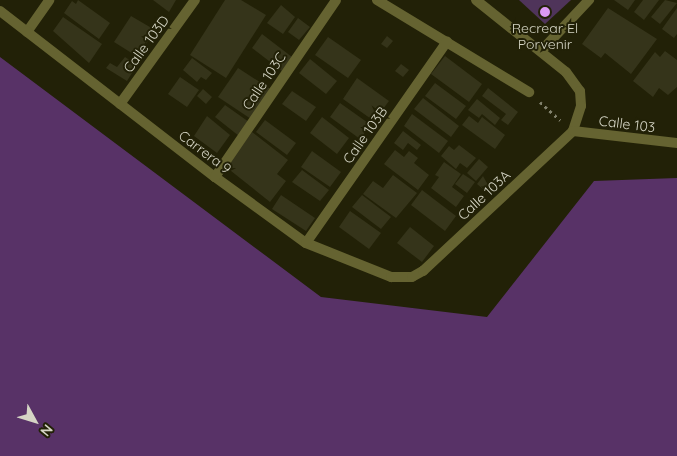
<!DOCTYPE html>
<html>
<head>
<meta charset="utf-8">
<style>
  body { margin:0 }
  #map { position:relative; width:677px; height:456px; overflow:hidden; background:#222107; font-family:Quicksand,sans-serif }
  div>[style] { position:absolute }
  .green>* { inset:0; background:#4f345a }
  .forest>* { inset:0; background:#583267 }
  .building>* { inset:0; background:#35341a }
  .path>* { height:3px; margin-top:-1.5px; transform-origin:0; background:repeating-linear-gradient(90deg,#83836e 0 2.5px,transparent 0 6.5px) }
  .lane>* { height:10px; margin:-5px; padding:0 5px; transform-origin:5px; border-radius:5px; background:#656331 }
  .street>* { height:10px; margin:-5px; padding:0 5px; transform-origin:5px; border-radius:5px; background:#656331 }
  .dots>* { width:14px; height:14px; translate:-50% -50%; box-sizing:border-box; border:2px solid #222107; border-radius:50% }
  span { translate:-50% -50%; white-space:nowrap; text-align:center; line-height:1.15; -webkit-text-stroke:4px #222107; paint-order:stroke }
  .poi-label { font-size:14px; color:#d5d5c5 }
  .street-label { font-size:14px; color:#d5d5c5 }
  .north { position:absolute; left:10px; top:396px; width:50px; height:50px; -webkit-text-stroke:4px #222107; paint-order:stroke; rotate:129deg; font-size:14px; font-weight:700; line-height:20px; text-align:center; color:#d5d5c5 }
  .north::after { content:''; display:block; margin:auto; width:18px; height:22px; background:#d5d5c5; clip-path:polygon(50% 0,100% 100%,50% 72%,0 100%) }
</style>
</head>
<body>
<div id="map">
  <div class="green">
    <i style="clip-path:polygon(519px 0,571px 0,545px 24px)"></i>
  </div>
  <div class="forest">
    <i style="clip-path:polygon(0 57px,321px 297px,487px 317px,594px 181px,677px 178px,677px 456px,0 456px)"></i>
  </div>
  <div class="building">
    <i style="clip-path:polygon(78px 0,110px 23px,99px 39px,64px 13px,72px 1px,76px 4px)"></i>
    <i style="clip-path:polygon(153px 0,176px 0,169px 12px)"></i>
    <i style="clip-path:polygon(225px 0,241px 0,266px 15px,226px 78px,190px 55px)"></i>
    <i style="clip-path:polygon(614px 0,635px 0,628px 10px)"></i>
    <i style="clip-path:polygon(643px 0,659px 0,644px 20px,634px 12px)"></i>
    <i style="clip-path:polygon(665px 0,677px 3px,660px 24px,651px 17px)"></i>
    <i style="clip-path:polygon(281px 5px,295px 17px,283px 34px,267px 23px)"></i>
    <i style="clip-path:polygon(608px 8px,657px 39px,631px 74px,605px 53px,601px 58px,582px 44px)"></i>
    <i style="clip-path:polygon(677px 8px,677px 34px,674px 38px,662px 29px)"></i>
    <i style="clip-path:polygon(131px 16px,155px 30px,138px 57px,114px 42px)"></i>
    <i style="clip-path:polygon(63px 17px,102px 44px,89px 63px,53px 31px)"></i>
    <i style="clip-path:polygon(298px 18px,310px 27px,299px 40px,288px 32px)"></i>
    <i style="clip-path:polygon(262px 34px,292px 57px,282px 71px,252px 48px)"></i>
    <i style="clip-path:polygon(387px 36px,393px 41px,387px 48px,381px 44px)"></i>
    <i style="clip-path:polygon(328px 37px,361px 60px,348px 78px,315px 55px)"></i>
    <i style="clip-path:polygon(665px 51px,677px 60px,677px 87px,668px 95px,659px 88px,653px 97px,633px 81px,655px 52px,660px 57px)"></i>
    <i style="clip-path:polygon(445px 56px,482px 84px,469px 102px,431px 74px)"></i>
    <i style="clip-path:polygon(125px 57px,137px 65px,127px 81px,106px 68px,110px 63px,117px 67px)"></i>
    <i style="clip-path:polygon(192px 58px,212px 73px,206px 80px,201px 77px,197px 82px,183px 70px)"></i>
    <i style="clip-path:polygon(310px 59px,337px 81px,326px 94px,299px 73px)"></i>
    <i style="clip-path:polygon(401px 64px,409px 70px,403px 77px,395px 71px)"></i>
    <i style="clip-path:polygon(238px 68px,272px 90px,251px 119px,218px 97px)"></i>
    <i style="clip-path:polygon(180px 77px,199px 90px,187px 107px,168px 94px)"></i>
    <i style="clip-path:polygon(357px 78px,389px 101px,374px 121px,343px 99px)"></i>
    <i style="clip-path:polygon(435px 83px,466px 106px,456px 119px,425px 96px)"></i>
    <i style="clip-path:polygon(488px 88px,518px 112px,508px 125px,501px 120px,506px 114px,482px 96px)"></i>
    <i style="clip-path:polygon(203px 89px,212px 97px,206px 104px,197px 96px)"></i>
    <i style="clip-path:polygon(292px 91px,316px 107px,306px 121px,282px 104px)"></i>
    <i style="clip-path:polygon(423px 98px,459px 126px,451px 137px,414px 109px)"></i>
    <i style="clip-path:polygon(477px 99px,500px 118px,495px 125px,482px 114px,479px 118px,468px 110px)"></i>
    <i style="clip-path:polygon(340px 103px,371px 125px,360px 139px,330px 117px)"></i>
    <i style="clip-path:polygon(225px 105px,249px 122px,239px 136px,215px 117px)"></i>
    <i style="clip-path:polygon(412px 114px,448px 141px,439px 153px,404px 126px)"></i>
    <i style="clip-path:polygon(207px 116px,230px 135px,217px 153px,194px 136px)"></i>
    <i style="clip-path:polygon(469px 116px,478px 123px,482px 117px,505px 135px,495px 149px,462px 125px)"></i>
    <i style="clip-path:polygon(322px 117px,349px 138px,337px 154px,310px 133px)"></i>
    <i style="clip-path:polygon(265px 120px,296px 143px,287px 155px,256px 132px)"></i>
    <i style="clip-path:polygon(403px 131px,421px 145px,417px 150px,408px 143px,403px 150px,394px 143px)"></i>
    <i style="clip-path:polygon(252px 132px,288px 160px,277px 174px,286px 181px,270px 202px,226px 167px)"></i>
    <i style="clip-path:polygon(459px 145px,476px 158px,467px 168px,460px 163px,456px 169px,441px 156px,449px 146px,454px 150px)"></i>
    <i style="clip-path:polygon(395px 150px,404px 157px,409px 151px,418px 158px,414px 163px,429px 175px,418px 190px,384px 164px)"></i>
    <i style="clip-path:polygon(312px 151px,341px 172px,330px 187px,301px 167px)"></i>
    <i style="clip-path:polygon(479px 159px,488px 167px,476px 181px,467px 173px)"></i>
    <i style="clip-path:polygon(444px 162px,461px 174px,452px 187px,464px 196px,456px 207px,431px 188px,439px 177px,435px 175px)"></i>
    <i style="clip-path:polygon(302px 170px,329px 190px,320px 201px,292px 182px)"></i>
    <i style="clip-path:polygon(463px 174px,475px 182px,467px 193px,455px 184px)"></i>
    <i style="clip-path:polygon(393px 175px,417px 193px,396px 218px,363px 194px,373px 181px,383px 188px)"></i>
    <i style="clip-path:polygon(483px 176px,488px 185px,490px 181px,496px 185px,489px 194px,477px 184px)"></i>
    <i style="clip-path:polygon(422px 190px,456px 216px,445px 231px,411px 205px)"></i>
    <i style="clip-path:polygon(281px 195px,315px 218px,306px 231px,272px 209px)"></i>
    <i style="clip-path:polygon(362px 195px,391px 217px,381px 229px,352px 207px)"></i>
    <i style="clip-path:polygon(350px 211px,381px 233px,369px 249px,339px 227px)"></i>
    <i style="clip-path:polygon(410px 227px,434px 246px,422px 262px,397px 243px)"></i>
  </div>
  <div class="path">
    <i style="left:540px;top:102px;width:27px;rotate:42deg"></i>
  </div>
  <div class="lane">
    <i style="left:27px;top:32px;width:39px;rotate:-55deg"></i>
  </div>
  <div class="street">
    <i style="left:377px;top:0;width:178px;rotate:31.2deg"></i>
    <i style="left:476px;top:0;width:115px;rotate:38.7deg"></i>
    <i style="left:566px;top:72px;width:24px;rotate:54deg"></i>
    <i style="left:580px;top:91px;width:15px;rotate:86deg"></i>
    <i style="left:581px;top:106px;width:26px;rotate:108deg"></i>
    <i style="left:0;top:11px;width:272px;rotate:37.7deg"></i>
    <i style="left:215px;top:177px;width:112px;rotate:36deg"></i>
    <i style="left:306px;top:243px;width:92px;rotate:21.8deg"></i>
    <i style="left:391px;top:277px;width:21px"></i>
    <i style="left:412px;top:277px;width:13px;rotate:-29deg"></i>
    <i style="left:423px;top:271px;width:205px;rotate:-43deg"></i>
    <i style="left:542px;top:50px;width:69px;rotate:-46.8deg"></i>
    <i style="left:120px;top:104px;width:128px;rotate:-54.2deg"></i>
    <i style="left:573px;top:131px;width:105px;rotate:6.6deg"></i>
    <i style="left:215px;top:177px;width:214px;rotate:-55.6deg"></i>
    <i style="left:306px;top:243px;width:246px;rotate:-55deg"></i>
  </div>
  <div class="dots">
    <i style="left:545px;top:12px;background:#db99f5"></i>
  </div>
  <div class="poi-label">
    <span style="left:545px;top:36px">Recrear El<br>Porvenir</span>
  </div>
  <div class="street-label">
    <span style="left:146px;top:44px;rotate:-54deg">Calle 103D</span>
    <span style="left:264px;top:81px;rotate:-56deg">Calle 103C</span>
    <span style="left:627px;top:124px;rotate:7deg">Calle 103</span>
    <span style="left:365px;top:135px;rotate:-55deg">Calle 103B</span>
    <span style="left:205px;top:152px;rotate:37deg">Carrera 9</span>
    <span style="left:484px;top:195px;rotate:-43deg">Calle 103A</span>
  </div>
  <div class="north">N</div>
</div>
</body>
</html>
